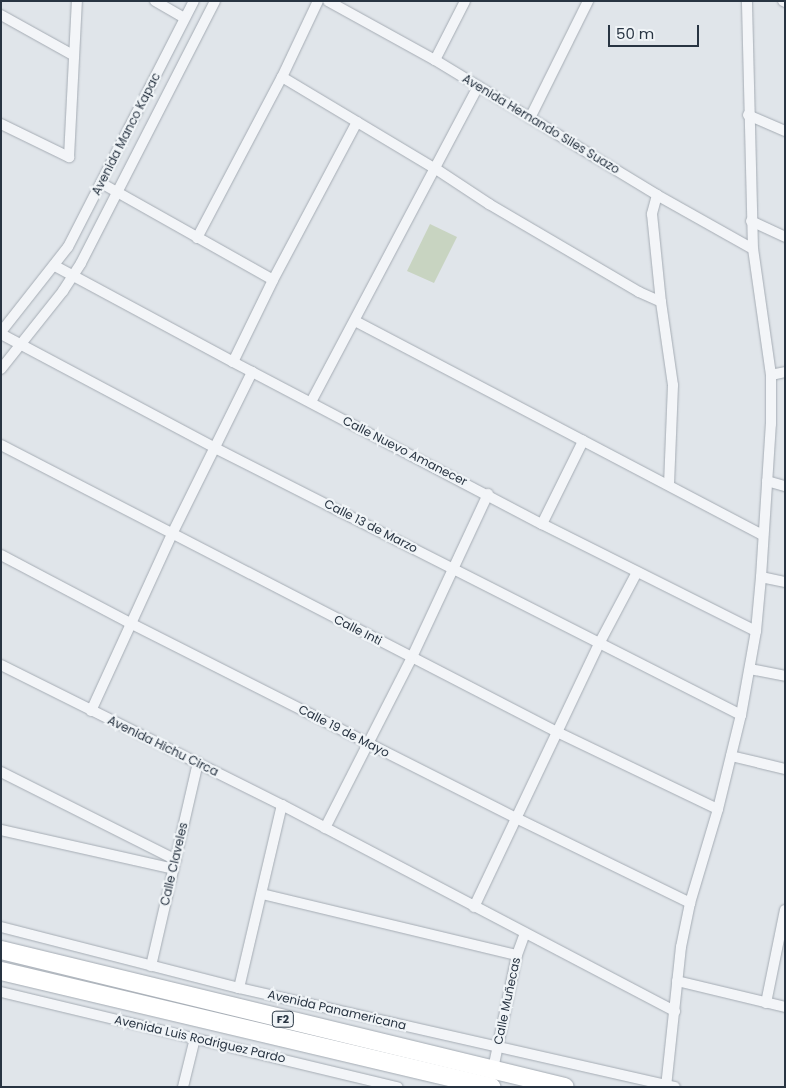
<!DOCTYPE html>
<html>
<head>
<meta charset="utf-8">
<style>
  body { margin:0 }
  #map { position:relative; width:786px; height:1088px; overflow:hidden; background:#e0e5ea; font-family:Poppins,sans-serif }
  div>[style] { position:absolute }
  .green>* { inset:0; background:#c8d4c1 }
  .roads { filter:drop-shadow(0 0 1px #a5acb4) drop-shadow(0 0 1px #a5acb4) }
  .street>* { height:10px; margin:-5px; padding:0 5px; transform-origin:5px; border-radius:5px; background:#f3f5f8 }
  .highway>* { height:18px; margin:-9px; padding:0 9px; transform-origin:9px; border-radius:9px; background:#fff }
  span { translate:-50% -50%; white-space:nowrap; text-align:center; line-height:1.15; -webkit-text-stroke:4.5px #f0f4f7; paint-order:stroke }
  .shield-label span { padding:1px 4px; background:#f0f4f7; border:1px solid; border-radius:4px; -webkit-text-stroke-width:0 }
  .shield-label { font-size:11px; color:#283442; font-weight:700 }
  .street-label { font-size:12px; color:#283442 }
  .frame { position:absolute; inset:0; border:2px solid #283442; pointer-events:none }
  .scale { position:absolute; left:608px; top:25px; width:91px; height:22px; box-sizing:border-box; border:2px solid #283442; border-top:0; padding-left:6px; font-size:15px; line-height:18px; white-space:nowrap; color:#283442; -webkit-text-stroke:4px #f0f4f7; paint-order:stroke }
</style>
</head>
<body>
<div id="map">
  <div class="green">
    <i style="clip-path:polygon(430px 224px,457px 237px,434px 283px,407px 271px)"></i>
  </div>
  <div class="roads">
    <div class="street">
      <i style="left:155px;top:1px;width:34px;rotate:30deg"></i>
      <i style="left:328px;top:1px;width:122px;rotate:28.9deg"></i>
      <i style="left:435px;top:60px;width:260px;rotate:31.3deg"></i>
      <i style="left:657px;top:195px;width:110px;rotate:29.4deg"></i>
      <i style="left:783px;top:1px;width:2px;rotate:27deg"></i>
      <i style="left:1px;top:15px;width:82px;rotate:29.1deg"></i>
      <i style="left:435px;top:60px;width:66px;rotate:-63deg"></i>
      <i style="left:282px;top:77px;width:179px;rotate:30.9deg"></i>
      <i style="left:436px;top:169px;width:64px;rotate:33.4deg"></i>
      <i style="left:489px;top:204px;width:174px;rotate:30.4deg"></i>
      <i style="left:639px;top:292px;width:24px;rotate:24deg"></i>
      <i style="left:748px;top:115px;width:40px;rotate:23.4deg"></i>
      <i style="left:530px;top:118px;width:131px;rotate:-63.6deg"></i>
      <i style="left:1px;top:124px;width:76px;rotate:25.9deg"></i>
      <i style="left:69px;top:157px;width:156px;rotate:-87.1deg"></i>
      <i style="left:101px;top:183px;width:197px;rotate:29.4deg"></i>
      <i style="left:657px;top:195px;width:20px;rotate:105deg"></i>
      <i style="left:652px;top:214px;width:88px;rotate:84.2deg"></i>
      <i style="left:661px;top:302px;width:84px;rotate:81.8deg"></i>
      <i style="left:673px;top:385px;width:100px;rotate:92.3deg"></i>
      <i style="left:751px;top:221px;width:38px;rotate:25deg"></i>
      <i style="left:197px;top:238px;width:182px;rotate:-62.2deg"></i>
      <i style="left:282px;top:77px;width:84px;rotate:-64.7deg"></i>
      <i style="left:55px;top:266px;width:202px;rotate:28.3deg"></i>
      <i style="left:233px;top:362px;width:349px;rotate:27.7deg"></i>
      <i style="left:542px;top:524px;width:239px;rotate:26.6deg"></i>
      <i style="left:355px;top:321px;width:461px;rotate:27.7deg"></i>
      <i style="left:1px;top:332px;width:108px;rotate:-51.8deg"></i>
      <i style="left:68px;top:247px;width:276px;rotate:-62.9deg"></i>
      <i style="left:1px;top:334px;width:242px;rotate:28deg"></i>
      <i style="left:215px;top:448px;width:590px;rotate:26.91deg"></i>
      <i style="left:233px;top:362px;width:91px;rotate:-64deg"></i>
      <i style="left:273px;top:280px;width:179px;rotate:-62deg"></i>
      <i style="left:1px;top:369px;width:100px;rotate:-51.5deg"></i>
      <i style="left:63px;top:291px;width:33px;rotate:-57deg"></i>
      <i style="left:81px;top:263px;width:294px;rotate:-62.9deg"></i>
      <i style="left:771px;top:375px;width:14px;rotate:-12deg"></i>
      <i style="left:311px;top:402px;width:357px;rotate:-62.1deg"></i>
      <i style="left:1px;top:445px;width:626px;rotate:27.3deg"></i>
      <i style="left:557px;top:732px;width:178px;rotate:25.6deg"></i>
      <i style="left:767px;top:481px;width:19px;rotate:16deg"></i>
      <i style="left:542px;top:524px;width:93px;rotate:-63.7deg"></i>
      <i style="left:1px;top:555px;width:148px;rotate:27.8deg"></i>
      <i style="left:132px;top:624px;width:430px;rotate:26.8deg"></i>
      <i style="left:516px;top:818px;width:194px;rotate:26deg"></i>
      <i style="left:761px;top:577px;width:25px;rotate:12deg"></i>
      <i style="left:1px;top:665px;width:314px;rotate:26.5deg"></i>
      <i style="left:282px;top:805px;width:444px;rotate:27.7deg"></i>
      <i style="left:750px;top:669px;width:36px;rotate:11deg"></i>
      <i style="left:91px;top:711px;width:195px;rotate:-65.4deg"></i>
      <i style="left:172px;top:534px;width:181px;rotate:-63.7deg"></i>
      <i style="left:731px;top:756px;width:56px;rotate:13.5deg"></i>
      <i style="left:1px;top:772px;width:196px;rotate:26.7deg"></i>
      <i style="left:325px;top:828px;width:192px;rotate:-63deg"></i>
      <i style="left:412px;top:657px;width:180px;rotate:-65deg"></i>
      <i style="left:1px;top:830px;width:177px;rotate:12.7deg"></i>
      <i style="left:262px;top:894px;width:262px;rotate:13.5deg"></i>
      <i style="left:474px;top:907px;width:293px;rotate:-64.6deg"></i>
      <i style="left:600px;top:642px;width:79px;rotate:-62.1deg"></i>
      <i style="left:1px;top:927px;width:246px;rotate:14.4deg"></i>
      <i style="left:239px;top:988px;width:447px;rotate:12.8deg"></i>
      <i style="left:151px;top:966px;width:209px;rotate:-77deg"></i>
      <i style="left:677px;top:981px;width:111px;rotate:13.5deg"></i>
      <i style="left:239px;top:988px;width:188px;rotate:-76.8deg"></i>
      <i style="left:1px;top:992px;width:408px;rotate:13.5deg"></i>
      <i style="left:766px;top:1003px;width:95px;rotate:-78.5deg"></i>
      <i style="left:493px;top:1069px;width:116px;rotate:-78.1deg"></i>
      <i style="left:517px;top:955px;width:23px;rotate:-70deg"></i>
      <i style="left:183px;top:1087px;width:50px;rotate:-76.2deg"></i>
      <i style="left:666px;top:1087px;width:141px;rotate:-83.9deg"></i>
      <i style="left:681px;top:947px;width:45px;rotate:-78.4deg"></i>
      <i style="left:690px;top:903px;width:98px;rotate:-73.4deg"></i>
      <i style="left:718px;top:809px;width:97px;rotate:-76.3deg"></i>
      <i style="left:741px;top:715px;width:85px;rotate:-79.9deg"></i>
      <i style="left:756px;top:631px;width:54px;rotate:-84.7deg"></i>
      <i style="left:761px;top:577px;width:153px;rotate:-86.3deg"></i>
      <i style="left:771px;top:424px;width:49px;rotate:-90deg"></i>
      <i style="left:771px;top:375px;width:127px;rotate:-98.1deg"></i>
      <i style="left:753px;top:249px;width:248px;rotate:-91.4deg"></i>
    </div>
    <div class="highway">
      <i style="left:1px;top:950px;width:580px;rotate:13.65deg"></i>
      <i style="left:1px;top:971px;width:504px;rotate:13.32deg"></i>
    </div>
  </div>
  <div class="shield-label">
    <span style="left:283px;top:1019px">F2</span>
  </div>
  <div class="street-label">
    <span style="left:541px;top:124px;rotate:31deg">Avenida Hernando Siles Suazo</span>
    <span style="left:126px;top:134px;rotate:-63deg">Avenida Manco Kapac</span>
    <span style="left:405px;top:451px;rotate:27deg">Calle Nuevo Amanecer</span>
    <span style="left:371px;top:526px;rotate:27deg">Calle 13 de Marzo</span>
    <span style="left:358px;top:630px;rotate:27deg">Calle Inti</span>
    <span style="left:344px;top:731px;rotate:27deg">Calle 19 de Mayo</span>
    <span style="left:163px;top:746px;rotate:26deg">Avenida Hichu Circa</span>
    <span style="left:174px;top:864px;rotate:-77deg">Calle Claveles</span>
    <span style="left:507px;top:1001px;rotate:-78deg">Calle Muñecas</span>
    <span style="left:337px;top:1010px;rotate:13deg">Avenida Panamericana</span>
    <span style="left:200px;top:1039px;rotate:13deg">Avenida Luis Rodriguez Pardo</span>
  </div>
  <div class="frame"></div>
  <div class="scale">50 m</div>
</div>
</body>
</html>
